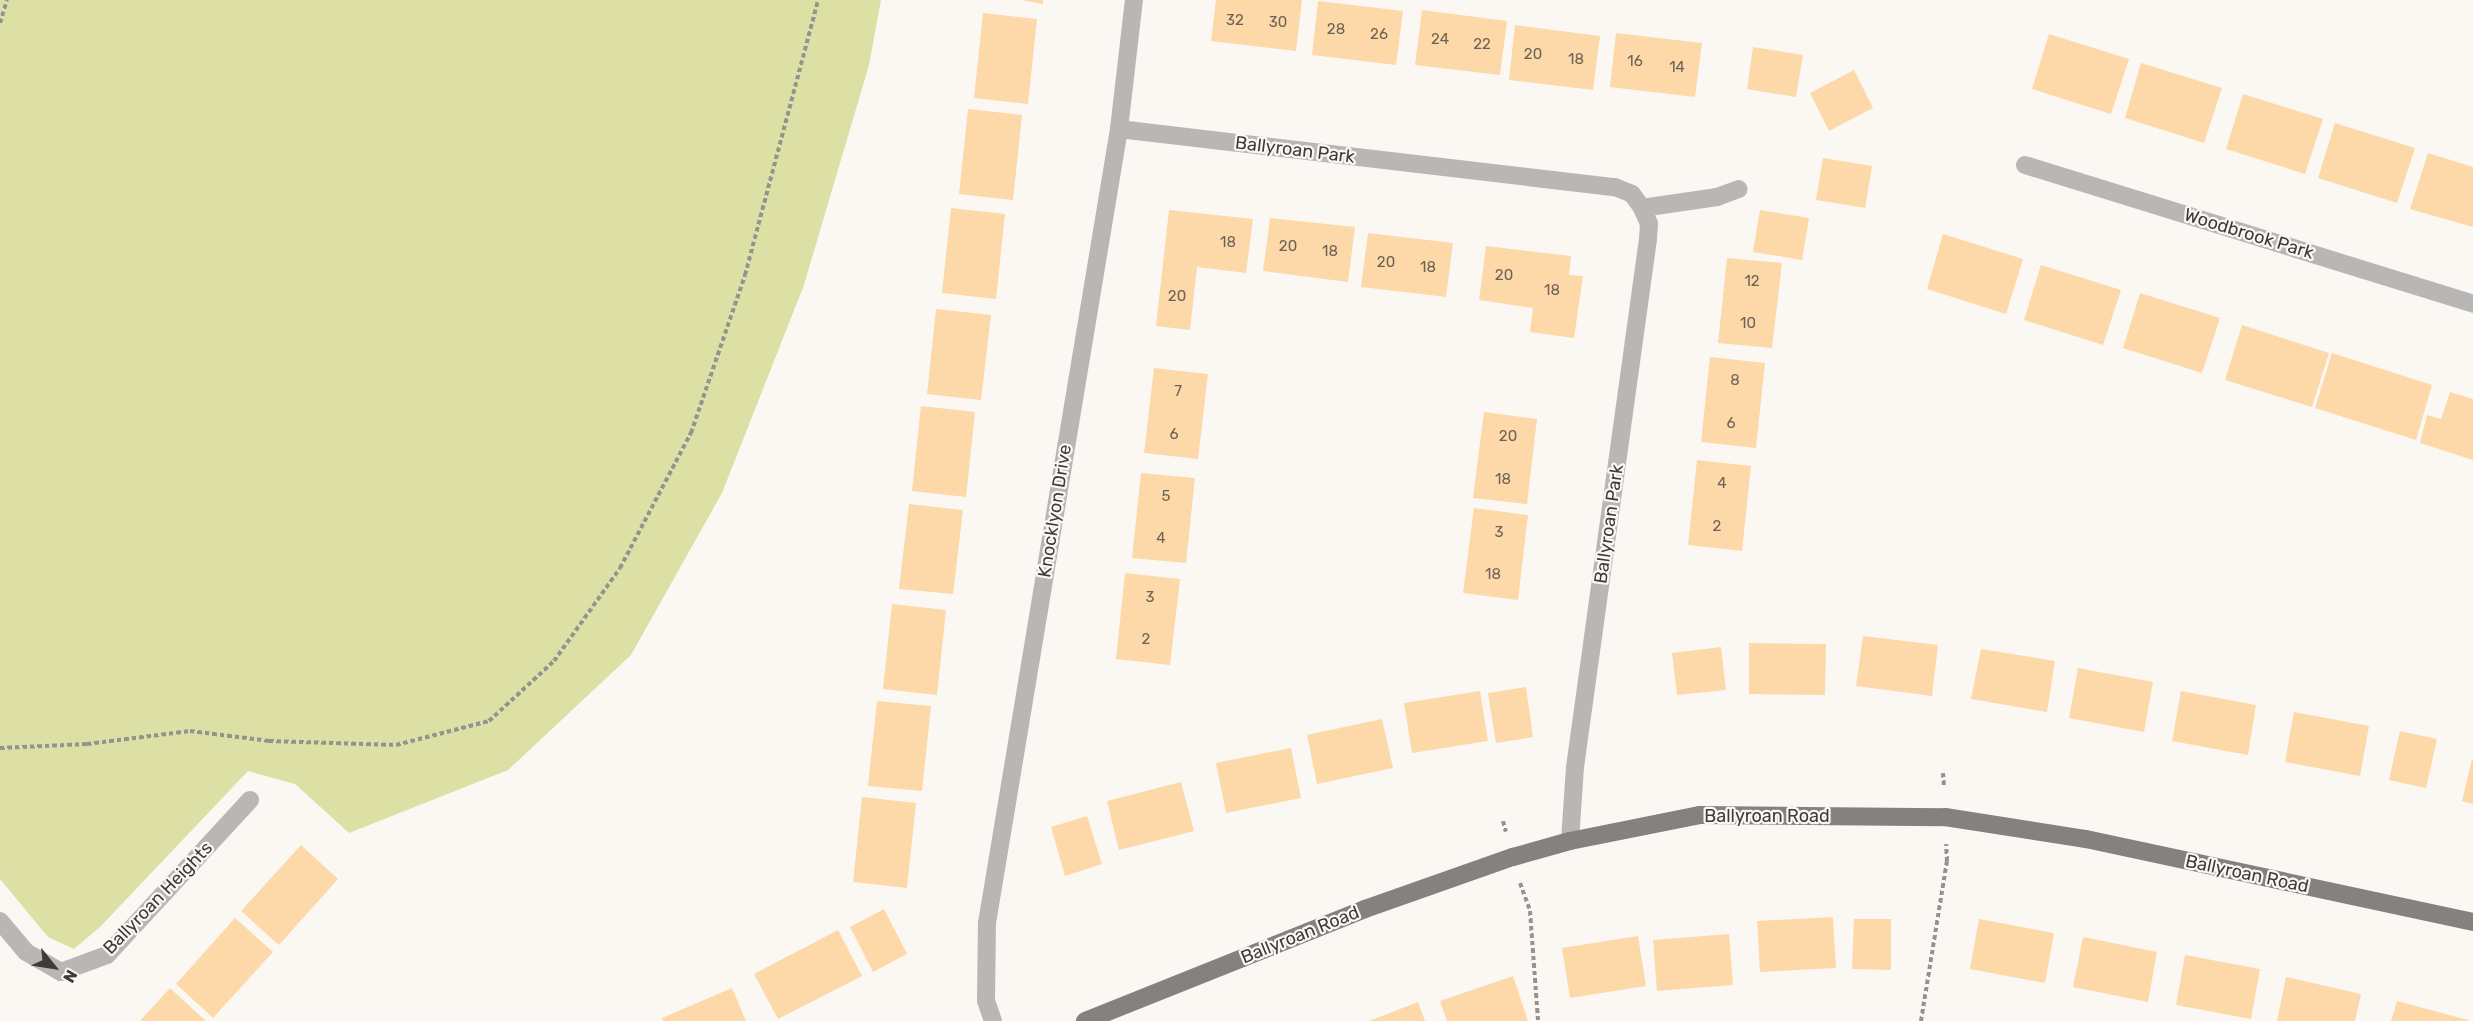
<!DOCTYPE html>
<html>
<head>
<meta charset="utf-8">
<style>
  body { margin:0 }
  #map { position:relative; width:2473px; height:1021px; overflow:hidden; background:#fbf8f3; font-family:Rubik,sans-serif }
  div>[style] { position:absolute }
  .green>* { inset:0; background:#dde0a5 }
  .building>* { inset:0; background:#fdd8a8 }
  .path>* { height:4px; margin-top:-2px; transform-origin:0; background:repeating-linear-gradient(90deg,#959390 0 4.5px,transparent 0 7.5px) }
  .minor>* { height:18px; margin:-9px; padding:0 9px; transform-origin:9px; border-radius:9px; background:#b9b7b5 }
  .major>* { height:18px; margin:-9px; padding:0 9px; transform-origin:9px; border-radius:9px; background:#84817e }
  span { translate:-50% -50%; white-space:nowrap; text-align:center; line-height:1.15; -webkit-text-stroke:4.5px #fbf8f3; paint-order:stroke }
  .number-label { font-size:15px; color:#6d6356 }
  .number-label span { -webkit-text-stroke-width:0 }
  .street-label { font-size:18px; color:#3d3c3a }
  .north { position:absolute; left:24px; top:937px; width:60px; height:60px; -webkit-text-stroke:4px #fbf8f3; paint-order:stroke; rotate:120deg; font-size:16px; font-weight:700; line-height:24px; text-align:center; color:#3d3c3a }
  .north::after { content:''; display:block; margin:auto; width:21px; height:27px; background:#3d3c3a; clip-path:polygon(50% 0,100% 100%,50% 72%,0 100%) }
</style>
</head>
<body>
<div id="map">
  <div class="green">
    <i style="clip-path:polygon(0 0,881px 0,869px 65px,804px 285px,722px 493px,631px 655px,508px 770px,349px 833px,295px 784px,248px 771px,100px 927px,74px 949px,48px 937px,0 879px)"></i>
  </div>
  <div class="building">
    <i style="clip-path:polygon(1022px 0,1043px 0,1043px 4px)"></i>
    <i style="clip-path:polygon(1216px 0,1302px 0,1296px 51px,1211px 41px)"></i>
    <i style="clip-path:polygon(1318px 1px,1403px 11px,1396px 65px,1312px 55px)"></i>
    <i style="clip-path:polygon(1422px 10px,1507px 21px,1500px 75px,1415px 65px)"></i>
    <i style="clip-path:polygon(983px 13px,1037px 19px,1028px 104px,974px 98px)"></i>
    <i style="clip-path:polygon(1515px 25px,1600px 36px,1593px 90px,1509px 80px)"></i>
    <i style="clip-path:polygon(1616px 33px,1702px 43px,1695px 97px,1610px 87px)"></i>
    <i style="clip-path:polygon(2049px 34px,2129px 59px,2111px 114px,2032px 89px)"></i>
    <i style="clip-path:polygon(1753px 47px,1803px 55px,1796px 97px,1747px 89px)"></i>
    <i style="clip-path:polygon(2141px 63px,2222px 88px,2204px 143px,2125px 118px)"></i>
    <i style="clip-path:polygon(1854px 70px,1873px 108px,1829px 131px,1810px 93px)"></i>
    <i style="clip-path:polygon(2243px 94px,2323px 119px,2305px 174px,2226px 149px)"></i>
    <i style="clip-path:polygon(968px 109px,1022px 115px,1013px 200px,959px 194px)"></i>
    <i style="clip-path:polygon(2335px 123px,2415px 148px,2397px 203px,2318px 178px)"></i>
    <i style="clip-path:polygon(2428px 153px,2473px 167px,2473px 227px,2410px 209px)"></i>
    <i style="clip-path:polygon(1823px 158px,1872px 166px,1865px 208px,1816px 200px)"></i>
    <i style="clip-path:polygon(951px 208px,1005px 214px,996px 299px,942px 293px)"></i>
    <i style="clip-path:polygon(1169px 210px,1253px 219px,1246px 273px,1197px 267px,1190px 330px,1156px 326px)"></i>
    <i style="clip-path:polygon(1760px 210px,1809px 218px,1802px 260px,1753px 252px)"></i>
    <i style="clip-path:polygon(1270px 218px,1355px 227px,1348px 282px,1263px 271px)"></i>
    <i style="clip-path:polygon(1368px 233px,1453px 243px,1446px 297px,1361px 287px)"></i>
    <i style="clip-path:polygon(1943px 234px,2023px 259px,2006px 314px,1927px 289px)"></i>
    <i style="clip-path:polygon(1486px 246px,1571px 256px,1569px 275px,1583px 276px,1574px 338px,1530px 332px,1533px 308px,1479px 300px)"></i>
    <i style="clip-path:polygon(1727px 258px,1782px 263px,1772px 348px,1718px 343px)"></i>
    <i style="clip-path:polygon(2041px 265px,2121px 290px,2103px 345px,2024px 320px)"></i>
    <i style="clip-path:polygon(2140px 293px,2220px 318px,2202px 373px,2123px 348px)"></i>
    <i style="clip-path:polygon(936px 309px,991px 315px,981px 400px,927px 394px)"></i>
    <i style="clip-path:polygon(2242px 325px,2329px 353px,2312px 407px,2225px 380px)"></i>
    <i style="clip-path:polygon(2332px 353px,2432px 385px,2416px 440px,2315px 408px)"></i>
    <i style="clip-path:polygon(1710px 357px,1765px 363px,1756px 448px,1701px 442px)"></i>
    <i style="clip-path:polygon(1154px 368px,1208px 374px,1198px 459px,1144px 453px)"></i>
    <i style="clip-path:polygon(2450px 392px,2473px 399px,2473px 460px,2420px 443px,2427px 415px,2441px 419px)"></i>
    <i style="clip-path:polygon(921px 406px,975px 412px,966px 497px,912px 491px)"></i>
    <i style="clip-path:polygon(1484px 412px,1537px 419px,1527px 504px,1473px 498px)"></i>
    <i style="clip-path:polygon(1697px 460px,1751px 466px,1742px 551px,1688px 545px)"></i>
    <i style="clip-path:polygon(1141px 473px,1195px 478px,1186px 563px,1132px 558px)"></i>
    <i style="clip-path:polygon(909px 504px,963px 510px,953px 594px,899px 589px)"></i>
    <i style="clip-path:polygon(1474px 508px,1528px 515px,1518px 600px,1463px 593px)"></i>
    <i style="clip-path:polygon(1125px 573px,1180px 579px,1170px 665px,1116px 659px)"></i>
    <i style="clip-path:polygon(892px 604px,946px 610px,937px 695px,883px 689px)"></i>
    <i style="clip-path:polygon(1863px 636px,1938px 645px,1932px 696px,1856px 686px)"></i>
    <i style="clip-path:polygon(1749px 643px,1826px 644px,1825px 695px,1749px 694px)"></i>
    <i style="clip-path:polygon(1721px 647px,1726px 690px,1677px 695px,1672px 653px)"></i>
    <i style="clip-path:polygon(1981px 649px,2055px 661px,2047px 712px,1971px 699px)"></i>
    <i style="clip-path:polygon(2078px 668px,2153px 682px,2144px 732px,2069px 718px)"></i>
    <i style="clip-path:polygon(1526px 687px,1533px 737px,1496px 743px,1488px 693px)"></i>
    <i style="clip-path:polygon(1480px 691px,1488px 741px,1412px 753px,1404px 703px)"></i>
    <i style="clip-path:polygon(2181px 691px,2256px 705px,2248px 755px,2172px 741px)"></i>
    <i style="clip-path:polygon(877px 701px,931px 706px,922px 791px,868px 786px)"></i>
    <i style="clip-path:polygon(2294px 712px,2369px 726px,2360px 776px,2285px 762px)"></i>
    <i style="clip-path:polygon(1382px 719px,1393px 768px,1317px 784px,1307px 735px)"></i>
    <i style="clip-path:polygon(2400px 731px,2437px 739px,2426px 788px,2389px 780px)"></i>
    <i style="clip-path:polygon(1291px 748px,1301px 798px,1226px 813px,1216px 763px)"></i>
    <i style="clip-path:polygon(2472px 759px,2473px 760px,2473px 804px,2462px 801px)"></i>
    <i style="clip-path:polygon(1181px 782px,1194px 831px,1119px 850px,1107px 801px)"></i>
    <i style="clip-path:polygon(862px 797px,916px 803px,907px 888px,853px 882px)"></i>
    <i style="clip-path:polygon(1087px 816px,1102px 864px,1065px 876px,1051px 827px)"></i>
    <i style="clip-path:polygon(301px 845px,338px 879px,279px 945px,241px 911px)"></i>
    <i style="clip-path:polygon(884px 909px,907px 954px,873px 972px,850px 927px)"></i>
    <i style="clip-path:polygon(1833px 917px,1836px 968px,1760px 972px,1757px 921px)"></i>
    <i style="clip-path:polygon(235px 918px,273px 952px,213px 1018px,176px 984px)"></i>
    <i style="clip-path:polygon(1854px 919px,1891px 919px,1891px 970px,1852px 969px)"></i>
    <i style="clip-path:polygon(1979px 919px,2054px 933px,2045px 983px,1970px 969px)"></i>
    <i style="clip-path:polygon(838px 930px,862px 976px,778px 1019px,754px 974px)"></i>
    <i style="clip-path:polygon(1729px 934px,1733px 985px,1657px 991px,1653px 940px)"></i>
    <i style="clip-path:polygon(1638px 936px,1646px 986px,1570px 998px,1562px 948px)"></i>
    <i style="clip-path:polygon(2083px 937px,2157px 952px,2148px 1002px,2073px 987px)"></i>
    <i style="clip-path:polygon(2185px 955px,2260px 969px,2251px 1019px,2176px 1005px)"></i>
    <i style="clip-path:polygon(1513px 976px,1528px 1021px,1447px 1021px,1440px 1001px)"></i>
    <i style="clip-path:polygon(2286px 977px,2361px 994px,2355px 1021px,2277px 1021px)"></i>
    <i style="clip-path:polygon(170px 988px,206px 1021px,140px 1021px)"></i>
    <i style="clip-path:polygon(732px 988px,746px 1021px,663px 1021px,662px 1018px)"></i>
    <i style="clip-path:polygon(2397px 1001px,2468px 1020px,2468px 1021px,2391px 1021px)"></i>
    <i style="clip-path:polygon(1418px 1002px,1425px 1021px,1369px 1021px)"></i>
  </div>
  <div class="path">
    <i style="left:0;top:23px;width:24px;rotate:-73deg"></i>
    <i style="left:0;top:748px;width:87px;rotate:-2.6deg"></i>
    <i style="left:87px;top:744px;width:104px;rotate:-7.2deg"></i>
    <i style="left:190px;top:731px;width:80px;rotate:7.2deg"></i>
    <i style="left:269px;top:741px;width:127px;rotate:1.8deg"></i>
    <i style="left:396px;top:745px;width:96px;rotate:-14.5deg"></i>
    <i style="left:489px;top:721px;width:88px;rotate:-42.7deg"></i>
    <i style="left:554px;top:661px;width:114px;rotate:-54.6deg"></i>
    <i style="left:620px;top:568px;width:153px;rotate:-62.3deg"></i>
    <i style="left:691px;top:433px;width:167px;rotate:-71.1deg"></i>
    <i style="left:745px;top:275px;width:285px;rotate:-75.1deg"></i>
    <i style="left:1943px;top:773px;width:15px;rotate:86deg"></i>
    <i style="left:1503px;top:821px;width:11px;rotate:75deg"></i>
    <i style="left:1520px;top:883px;width:30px;rotate:70deg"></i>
    <i style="left:1530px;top:911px;width:110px;rotate:85.8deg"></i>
    <i style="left:1921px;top:1021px;width:162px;rotate:-80.8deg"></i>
    <i style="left:1947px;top:861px;width:17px;rotate:-93deg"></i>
  </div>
  <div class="minor">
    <i style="left:1119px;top:129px;width:499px;rotate:6.7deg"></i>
    <i style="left:1615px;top:187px;width:18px;rotate:22deg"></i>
    <i style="left:1632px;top:194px;width:17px;rotate:54deg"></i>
    <i style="left:1642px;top:208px;width:17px;rotate:66deg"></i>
    <i style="left:1649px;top:224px;width:15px;rotate:94deg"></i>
    <i style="left:1648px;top:239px;width:533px;rotate:97.87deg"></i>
    <i style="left:1575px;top:767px;width:74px;rotate:93.9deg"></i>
    <i style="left:2025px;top:165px;width:469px;rotate:17.2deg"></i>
    <i style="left:1642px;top:208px;width:76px;rotate:-8.3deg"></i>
    <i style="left:1717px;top:197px;width:23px;rotate:-20deg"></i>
    <i style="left:0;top:921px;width:40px;rotate:50deg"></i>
    <i style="left:26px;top:952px;width:40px;rotate:29.7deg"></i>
    <i style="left:61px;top:972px;width:49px;rotate:-20.3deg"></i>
    <i style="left:107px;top:955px;width:211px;rotate:-47.3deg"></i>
    <i style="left:993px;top:1021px;width:21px;rotate:-109deg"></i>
    <i style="left:986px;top:1001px;width:78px;rotate:-89.3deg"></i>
    <i style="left:987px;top:923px;width:805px;rotate:-80.56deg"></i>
    <i style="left:1119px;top:129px;width:130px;rotate:-83.4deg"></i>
  </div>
  <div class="major">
    <i style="left:1085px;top:1021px;width:302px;rotate:-21.8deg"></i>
    <i style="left:1365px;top:909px;width:157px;rotate:-19.4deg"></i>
    <i style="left:1513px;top:857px;width:59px;rotate:-15.7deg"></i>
    <i style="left:1570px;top:841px;width:133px;rotate:-11.3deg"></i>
    <i style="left:1700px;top:815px;width:245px;rotate:0.5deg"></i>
    <i style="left:1945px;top:817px;width:143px;rotate:8.9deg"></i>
    <i style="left:2086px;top:839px;width:396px;rotate:12.1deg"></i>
  </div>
  <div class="number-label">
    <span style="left:1235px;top:21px">32</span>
    <span style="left:1278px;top:23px">30</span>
    <span style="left:1336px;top:30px">28</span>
    <span style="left:1379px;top:35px">26</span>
    <span style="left:1440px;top:40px">24</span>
    <span style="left:1482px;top:45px">22</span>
    <span style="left:1533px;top:55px">20</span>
    <span style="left:1576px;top:60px">18</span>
    <span style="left:1635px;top:62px">16</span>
    <span style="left:1677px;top:68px">14</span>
    <span style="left:1228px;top:243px">18</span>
    <span style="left:1288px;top:247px">20</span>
    <span style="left:1330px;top:252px">18</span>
    <span style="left:1386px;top:263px">20</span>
    <span style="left:1428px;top:268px">18</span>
    <span style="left:1504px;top:276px">20</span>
    <span style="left:1752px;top:282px">12</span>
    <span style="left:1552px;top:291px">18</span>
    <span style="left:1177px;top:297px">20</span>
    <span style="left:1748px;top:324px">10</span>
    <span style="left:1735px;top:381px">8</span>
    <span style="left:1178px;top:392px">7</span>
    <span style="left:1731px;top:424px">6</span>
    <span style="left:1174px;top:435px">6</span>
    <span style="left:1508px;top:437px">20</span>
    <span style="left:1503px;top:480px">18</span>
    <span style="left:1722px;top:484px">4</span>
    <span style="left:1166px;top:497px">5</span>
    <span style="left:1717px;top:527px">2</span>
    <span style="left:1499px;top:533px">3</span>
    <span style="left:1161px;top:539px">4</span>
    <span style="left:1493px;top:575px">18</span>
    <span style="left:1150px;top:598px">3</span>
    <span style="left:1146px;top:640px">2</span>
  </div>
  <div class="street-label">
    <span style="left:1295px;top:150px;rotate:7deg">Ballyroan Park</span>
    <span style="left:2249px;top:234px;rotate:17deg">Woodbrook Park</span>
    <span style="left:1055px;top:511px;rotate:-81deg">Knocklyon Drive</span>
    <span style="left:1609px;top:524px;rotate:-82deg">Ballyroan Park</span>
    <span style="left:1767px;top:816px">Ballyroan Road</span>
    <span style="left:2247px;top:874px;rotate:12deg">Ballyroan Road</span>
    <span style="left:158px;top:898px;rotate:-46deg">Ballyroan Heights</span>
    <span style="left:1300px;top:935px;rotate:-22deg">Ballyroan Road</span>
  </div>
  <div class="north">N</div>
</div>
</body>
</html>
